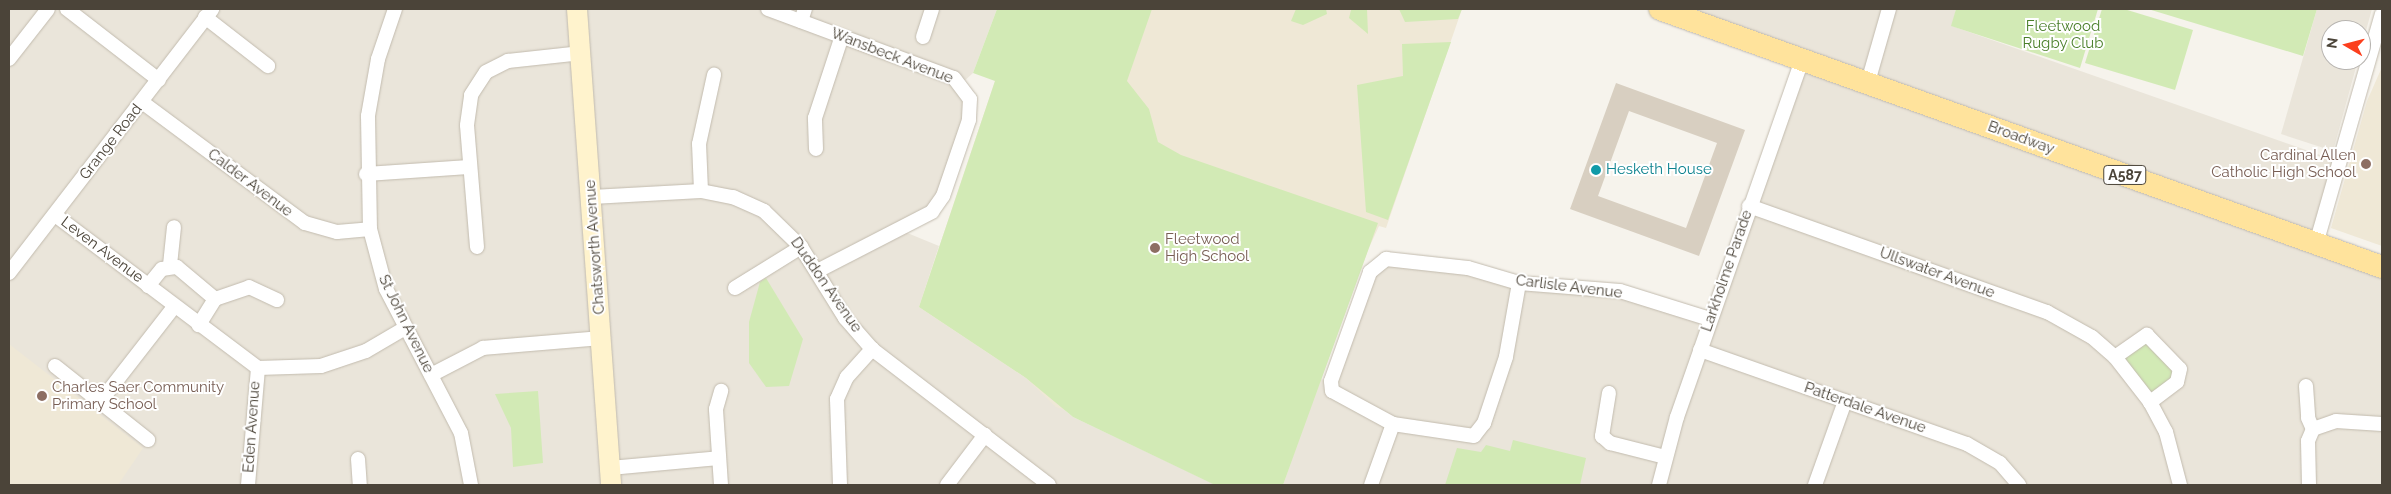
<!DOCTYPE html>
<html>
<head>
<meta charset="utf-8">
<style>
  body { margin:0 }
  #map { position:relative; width:2391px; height:494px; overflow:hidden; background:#f6f3ec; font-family:Raleway,sans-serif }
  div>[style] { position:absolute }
  .residential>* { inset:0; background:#eae5da }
  .education>* { inset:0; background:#efe8d6 }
  .green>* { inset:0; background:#d2eab5 }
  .building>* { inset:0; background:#d8cfc1 }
  .roads { filter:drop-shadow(0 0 1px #c2bbae) drop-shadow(0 0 1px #c2bbae) }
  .street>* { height:14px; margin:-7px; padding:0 7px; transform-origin:7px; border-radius:7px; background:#fff }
  .secondary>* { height:20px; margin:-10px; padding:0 10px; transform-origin:10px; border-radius:10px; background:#fff3cd }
  .primary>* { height:22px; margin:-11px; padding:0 11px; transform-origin:11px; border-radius:11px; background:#ffe39c }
  .dots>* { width:14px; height:14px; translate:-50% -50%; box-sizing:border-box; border:2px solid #fff; border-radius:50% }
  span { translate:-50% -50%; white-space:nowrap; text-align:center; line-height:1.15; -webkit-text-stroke:4px #fff; paint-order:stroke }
  .shield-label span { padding:1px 4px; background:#fff; border:1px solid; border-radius:4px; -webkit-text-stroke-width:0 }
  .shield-label { font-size:14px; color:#4b4439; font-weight:700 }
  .park-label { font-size:15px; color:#4a7f2a }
  .street-label { font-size:15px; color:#4b4439 }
  .education-label { font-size:15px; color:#785e54 }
  .right { translate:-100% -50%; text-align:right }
  .left { translate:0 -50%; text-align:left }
  .culture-label { font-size:15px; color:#0d838f }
  .frame { position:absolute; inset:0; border:10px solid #4b4439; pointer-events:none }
  .north { position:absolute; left:2321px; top:20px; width:50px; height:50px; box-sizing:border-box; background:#fff; border:1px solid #b7b4b0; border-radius:50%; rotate:278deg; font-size:14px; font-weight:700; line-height:20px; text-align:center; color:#4b4439 }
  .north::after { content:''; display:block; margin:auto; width:18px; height:22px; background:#fc3f1d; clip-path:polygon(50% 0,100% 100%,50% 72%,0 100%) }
</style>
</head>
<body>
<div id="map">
  <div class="residential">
    <i style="clip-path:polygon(9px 9px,997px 9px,973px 73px,962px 83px,970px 99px,943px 196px,900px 230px,939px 246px,919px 307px,1026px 378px,1073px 417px,1216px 485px,9px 485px)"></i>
    <i style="clip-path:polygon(1660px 9px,1956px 9px,1952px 26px,2340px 162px,2319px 233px,2382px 267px,2382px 485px,1283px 485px,1320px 379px,1331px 381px,1370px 272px,1386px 259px,1519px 283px,1620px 291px,1710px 319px,1802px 60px)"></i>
    <i style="clip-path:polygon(2317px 9px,2372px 9px,2361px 49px,2361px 30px,2331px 30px,2331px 60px,2358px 60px,2333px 151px,2281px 134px)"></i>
  </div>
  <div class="education">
    <i style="clip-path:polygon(1014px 9px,1462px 9px,1386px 228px,1379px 226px,1368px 250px,1283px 485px,1056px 407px,1026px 378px,919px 307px,995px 81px)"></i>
    <i style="clip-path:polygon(2382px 67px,2382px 246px,2331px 228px,2367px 101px)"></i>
    <i style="clip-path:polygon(9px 344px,143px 448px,118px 485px,9px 485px)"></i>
  </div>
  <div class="green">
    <i style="clip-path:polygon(997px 9px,1152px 9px,1127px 81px,1149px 109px,1158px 142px,1181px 155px,1378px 223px,1283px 485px,1215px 485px,1073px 417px,1026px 378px,919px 307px,995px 81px,973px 73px)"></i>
    <i style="clip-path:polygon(1296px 9px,1326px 9px,1327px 14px,1303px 25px,1291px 21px)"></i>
    <i style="clip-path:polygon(1367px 9px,1368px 34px,1349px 18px,1351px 10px)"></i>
    <i style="clip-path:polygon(1399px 9px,1462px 9px,1458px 19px,1405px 22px)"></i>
    <i style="clip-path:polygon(1956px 9px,2098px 9px,2080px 68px,1951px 26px)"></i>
    <i style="clip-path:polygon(2102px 9px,2124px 9px,2193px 30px,2175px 90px,2085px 63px)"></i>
    <i style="clip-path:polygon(2148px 9px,2317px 9px,2303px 56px)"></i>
    <i style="clip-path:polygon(1451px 42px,1388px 220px,1366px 212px,1357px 85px,1403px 76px,1402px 44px)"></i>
    <i style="clip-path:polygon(766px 278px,803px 339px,789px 386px,766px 387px,749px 363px,749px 322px,760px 282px)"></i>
    <i style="clip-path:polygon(2140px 337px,2180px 369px,2150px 402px,2115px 357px)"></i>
    <i style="clip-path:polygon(538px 391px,543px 463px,513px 467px,511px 428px,495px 394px)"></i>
    <i style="clip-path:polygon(1513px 440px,1586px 458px,1580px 485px,1445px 485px,1457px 448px,1481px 452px,1486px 445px,1510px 451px)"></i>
  </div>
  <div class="building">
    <i style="clip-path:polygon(evenodd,1616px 83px,1745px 130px,1699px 256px,1570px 209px,1616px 83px,1629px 111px,1717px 143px,1686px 228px,1598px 196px,1629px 111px)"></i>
  </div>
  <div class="roads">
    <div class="street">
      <i style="left:67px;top:9px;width:116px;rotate:37.7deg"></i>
      <i style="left:395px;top:9px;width:53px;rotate:108.8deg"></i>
      <i style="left:378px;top:59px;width:58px;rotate:100deg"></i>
      <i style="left:368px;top:116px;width:113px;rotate:89deg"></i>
      <i style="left:370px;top:229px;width:62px;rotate:75.1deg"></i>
      <i style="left:386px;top:289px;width:162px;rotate:62.5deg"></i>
      <i style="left:461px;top:433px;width:53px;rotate:79.1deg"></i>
      <i style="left:768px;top:9px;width:198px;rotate:20.4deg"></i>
      <i style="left:954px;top:78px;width:26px;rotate:53deg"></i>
      <i style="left:970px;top:99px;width:21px;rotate:93deg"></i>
      <i style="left:969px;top:120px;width:80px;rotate:108.9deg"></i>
      <i style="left:943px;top:196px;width:19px;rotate:125deg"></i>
      <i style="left:932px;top:212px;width:129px;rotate:152.8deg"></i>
      <i style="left:205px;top:17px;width:80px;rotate:37.9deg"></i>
      <i style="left:801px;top:21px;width:13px;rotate:-72deg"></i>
      <i style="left:923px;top:37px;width:29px;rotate:-72deg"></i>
      <i style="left:9px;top:59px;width:63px;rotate:-52deg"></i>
      <i style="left:1868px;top:82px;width:76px;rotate:-74deg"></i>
      <i style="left:142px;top:102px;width:203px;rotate:36.6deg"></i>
      <i style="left:305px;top:223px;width:33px;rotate:16deg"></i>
      <i style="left:337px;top:232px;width:33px;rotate:-5deg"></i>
      <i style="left:816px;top:149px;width:31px;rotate:-92deg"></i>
      <i style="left:815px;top:118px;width:86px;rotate:-71.8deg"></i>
      <i style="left:366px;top:174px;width:103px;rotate:-3.9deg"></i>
      <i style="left:701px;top:191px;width:47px;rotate:-92.4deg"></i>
      <i style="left:699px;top:144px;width:71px;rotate:-77.7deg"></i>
      <i style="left:592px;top:197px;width:109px;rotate:-3.2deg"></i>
      <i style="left:701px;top:191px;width:33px;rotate:11deg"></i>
      <i style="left:733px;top:197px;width:34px;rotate:24deg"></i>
      <i style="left:764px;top:211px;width:52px;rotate:44.2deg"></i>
      <i style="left:801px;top:247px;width:84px;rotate:58.2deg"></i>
      <i style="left:845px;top:318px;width:41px;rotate:48.9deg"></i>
      <i style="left:872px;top:349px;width:223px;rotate:37.5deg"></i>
      <i style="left:1749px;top:206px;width:316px;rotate:19.6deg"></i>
      <i style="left:2047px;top:312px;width:51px;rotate:29.1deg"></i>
      <i style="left:2092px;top:337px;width:30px;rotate:41deg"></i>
      <i style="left:2115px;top:357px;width:57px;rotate:52.1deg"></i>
      <i style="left:2150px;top:402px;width:34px;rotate:62deg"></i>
      <i style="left:2166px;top:432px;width:55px;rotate:75.2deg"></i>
      <i style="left:55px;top:215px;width:254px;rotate:37deg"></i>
      <i style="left:258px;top:368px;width:63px;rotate:-1.8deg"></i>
      <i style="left:321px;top:366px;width:47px;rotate:-18.4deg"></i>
      <i style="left:366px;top:351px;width:45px;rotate:-30.5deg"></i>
      <i style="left:2316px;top:244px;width:239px;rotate:-74deg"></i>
      <i style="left:477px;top:247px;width:122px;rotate:-94.7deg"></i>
      <i style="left:467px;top:125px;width:30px;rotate:-82deg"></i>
      <i style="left:471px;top:95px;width:27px;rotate:-57deg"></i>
      <i style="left:486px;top:72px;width:25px;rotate:-27deg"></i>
      <i style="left:508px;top:61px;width:74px;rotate:-6.2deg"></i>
      <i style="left:170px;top:265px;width:38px;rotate:-84deg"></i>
      <i style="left:9px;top:273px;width:333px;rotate:-52.4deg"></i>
      <i style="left:1519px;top:283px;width:75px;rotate:100deg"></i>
      <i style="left:1506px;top:357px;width:70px;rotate:108.4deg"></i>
      <i style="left:1484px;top:423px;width:16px;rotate:128deg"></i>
      <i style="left:1474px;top:436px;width:82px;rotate:-171.6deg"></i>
      <i style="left:1393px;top:424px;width:69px;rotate:-151.6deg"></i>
      <i style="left:1332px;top:391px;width:10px;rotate:-96deg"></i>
      <i style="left:1331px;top:381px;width:116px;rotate:-70.3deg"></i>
      <i style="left:1370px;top:272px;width:21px;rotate:-39deg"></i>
      <i style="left:1386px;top:259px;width:82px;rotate:6.3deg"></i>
      <i style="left:1468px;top:268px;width:53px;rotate:16.4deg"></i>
      <i style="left:1519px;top:283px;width:101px;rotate:4.5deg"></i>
      <i style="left:1620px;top:291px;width:94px;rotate:17.3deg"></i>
      <i style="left:148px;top:286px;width:22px;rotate:-51deg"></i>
      <i style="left:162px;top:269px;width:15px;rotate:-8deg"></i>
      <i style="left:177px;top:267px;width:50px;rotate:40.1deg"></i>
      <i style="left:215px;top:299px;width:31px;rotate:122deg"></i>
      <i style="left:735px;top:288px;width:78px;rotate:-31.8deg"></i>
      <i style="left:215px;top:299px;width:36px;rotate:-19deg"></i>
      <i style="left:249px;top:287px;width:31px;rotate:25deg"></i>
      <i style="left:1700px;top:350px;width:283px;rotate:19.4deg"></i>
      <i style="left:1967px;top:444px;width:38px;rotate:30deg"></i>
      <i style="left:2000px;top:463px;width:29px;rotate:49deg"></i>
      <i style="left:2115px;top:357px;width:39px;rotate:-35deg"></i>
      <i style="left:2147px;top:335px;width:47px;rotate:45.9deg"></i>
      <i style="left:2180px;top:369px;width:13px;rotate:103deg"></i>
      <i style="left:2177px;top:382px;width:34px;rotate:143deg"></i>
      <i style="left:55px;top:366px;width:119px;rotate:38.5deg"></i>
      <i style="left:431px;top:375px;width:59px;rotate:-27.4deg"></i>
      <i style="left:483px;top:348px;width:118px;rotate:-4.8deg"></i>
      <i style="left:2306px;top:386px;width:32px;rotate:86deg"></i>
      <i style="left:2308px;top:418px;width:12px;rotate:66deg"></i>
      <i style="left:2313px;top:429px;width:13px;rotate:113deg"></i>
      <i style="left:2308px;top:441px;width:44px;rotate:88.7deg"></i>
      <i style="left:1609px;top:393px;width:44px;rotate:99.2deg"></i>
      <i style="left:1602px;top:436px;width:11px;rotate:41deg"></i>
      <i style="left:1610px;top:443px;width:57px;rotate:14.3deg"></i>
      <i style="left:100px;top:402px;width:120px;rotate:-52.1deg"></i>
      <i style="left:2313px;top:429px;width:24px;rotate:-19deg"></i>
      <i style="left:2336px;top:421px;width:46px;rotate:3.7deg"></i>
      <i style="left:358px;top:459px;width:26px;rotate:86deg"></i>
      <i style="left:610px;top:468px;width:109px;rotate:-5.2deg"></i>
      <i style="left:248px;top:485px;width:117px;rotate:-85.1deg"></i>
      <i style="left:721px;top:485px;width:76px;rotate:-93.8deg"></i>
      <i style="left:716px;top:409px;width:19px;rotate:-74deg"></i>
      <i style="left:840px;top:485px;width:86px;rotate:-92deg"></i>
      <i style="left:837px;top:399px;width:24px;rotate:-66deg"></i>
      <i style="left:847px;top:377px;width:38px;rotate:-48deg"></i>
      <i style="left:947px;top:485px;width:63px;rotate:-52.8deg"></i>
      <i style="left:1371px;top:485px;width:65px;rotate:-70.2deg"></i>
      <i style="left:1659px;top:485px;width:70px;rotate:-75.2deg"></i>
      <i style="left:1677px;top:417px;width:378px;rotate:-70.7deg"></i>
      <i style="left:1815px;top:485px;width:89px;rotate:-70.3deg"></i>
    </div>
    <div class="secondary">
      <i style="left:577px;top:9px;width:477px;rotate:85.9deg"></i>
    </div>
    <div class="primary">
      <i style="left:1660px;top:9px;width:767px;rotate:19.66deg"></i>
    </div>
  </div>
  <div class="dots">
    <i style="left:2366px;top:164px;background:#8d6e63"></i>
    <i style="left:1596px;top:170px;background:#0f9aa8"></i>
    <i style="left:1155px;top:248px;background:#8d6e63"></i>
    <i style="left:42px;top:396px;background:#8d6e63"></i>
  </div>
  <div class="shield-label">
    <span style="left:2125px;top:175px">A587</span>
  </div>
  <div class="park-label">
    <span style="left:2063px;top:35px">Fleetwood<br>Rugby Club</span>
  </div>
  <div class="street-label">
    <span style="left:892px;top:56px;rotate:21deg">Wansbeck Avenue</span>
    <span style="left:2021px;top:138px;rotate:20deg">Broadway</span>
    <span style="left:111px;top:142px;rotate:-52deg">Grange Road</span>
    <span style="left:250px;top:183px;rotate:37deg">Calder Avenue</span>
    <span style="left:595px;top:247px;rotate:-94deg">Chatsworth Avenue</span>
    <span style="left:102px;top:250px;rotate:37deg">Leven Avenue</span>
    <span style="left:1727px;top:271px;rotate:-71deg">Larkholme Parade</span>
    <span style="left:1937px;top:273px;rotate:20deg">Ullswater Avenue</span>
    <span style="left:826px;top:285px;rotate:55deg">Duddon Avenue</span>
    <span style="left:1569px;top:287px;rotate:7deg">Carlisle Avenue</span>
    <span style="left:406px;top:324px;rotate:64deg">St John Avenue</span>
    <span style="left:1865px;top:408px;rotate:19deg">Patterdale Avenue</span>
    <span style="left:252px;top:427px;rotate:-86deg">Eden Avenue</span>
  </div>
  <div class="education-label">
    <span class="right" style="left:2356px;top:164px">Cardinal Allen<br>Catholic High School</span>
    <span class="left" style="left:1165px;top:248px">Fleetwood<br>High School</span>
    <span class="left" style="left:52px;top:396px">Charles Saer Community<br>Primary School</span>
  </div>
  <div class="culture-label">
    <span class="left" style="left:1606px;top:170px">Hesketh House</span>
  </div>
  <div class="frame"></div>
  <div class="north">N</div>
</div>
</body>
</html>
